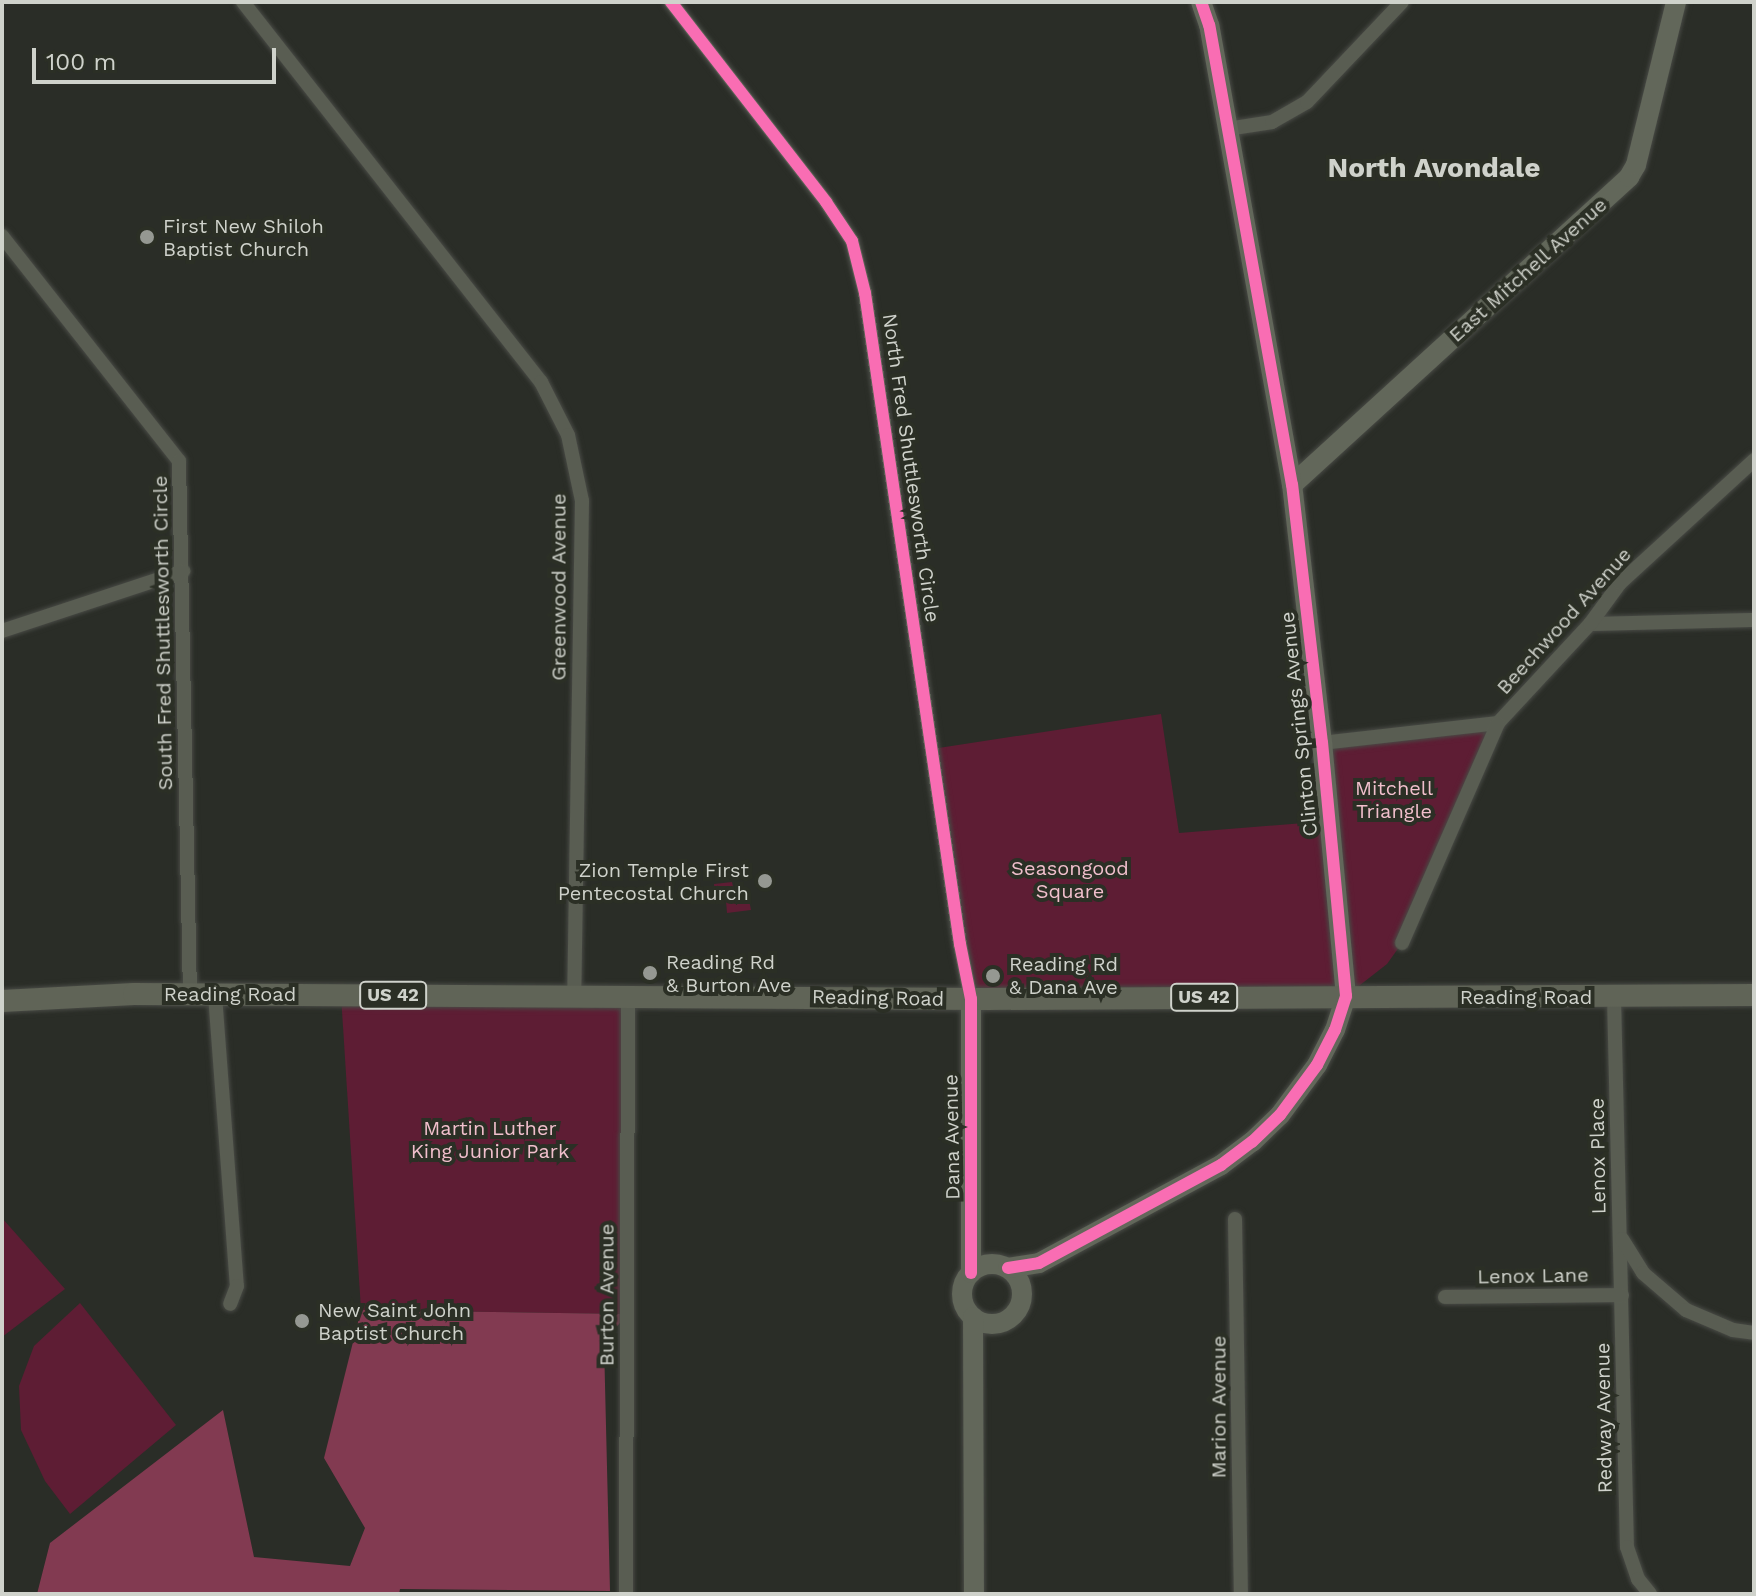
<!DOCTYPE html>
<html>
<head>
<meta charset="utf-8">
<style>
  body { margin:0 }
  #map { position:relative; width:1756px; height:1596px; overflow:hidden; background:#2a2d27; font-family:"Work Sans",sans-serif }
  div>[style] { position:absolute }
  .green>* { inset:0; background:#5e1d34 }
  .forest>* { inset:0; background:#823a51 }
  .roads { filter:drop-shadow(0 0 2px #484a45) drop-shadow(0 0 2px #484a45) }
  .street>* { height:14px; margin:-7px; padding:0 7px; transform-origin:7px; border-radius:7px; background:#595d52 }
  .secondary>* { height:20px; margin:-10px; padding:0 10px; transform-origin:10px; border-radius:10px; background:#62675a }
  .secondary>.ring { margin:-10px; padding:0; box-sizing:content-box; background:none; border:20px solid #62675a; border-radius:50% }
  .primary>* { height:22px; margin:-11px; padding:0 11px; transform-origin:11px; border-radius:11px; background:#606457 }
  .cycleway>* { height:12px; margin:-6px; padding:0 6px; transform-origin:6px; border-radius:6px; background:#f96db3 }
  .dots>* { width:22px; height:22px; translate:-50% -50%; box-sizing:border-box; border:4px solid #2b2f25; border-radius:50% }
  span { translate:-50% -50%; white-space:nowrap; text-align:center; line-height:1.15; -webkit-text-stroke:8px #2b2f25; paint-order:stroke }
  .shield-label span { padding:2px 6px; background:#2b2f25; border:2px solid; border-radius:6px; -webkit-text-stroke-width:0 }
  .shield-label { font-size:18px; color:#cfd2cb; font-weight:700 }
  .poi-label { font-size:20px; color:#cfd2cb }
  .left { translate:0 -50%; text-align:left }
  .right { translate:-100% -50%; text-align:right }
  .street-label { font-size:20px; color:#cfd2cb }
  .park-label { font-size:20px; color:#f1bfcc }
  .district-label { font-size:28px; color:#cfd2cb; font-weight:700 }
  .frame { position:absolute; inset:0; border:4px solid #cfd2cb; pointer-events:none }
  .scale { position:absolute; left:32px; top:48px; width:244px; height:36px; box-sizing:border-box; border:4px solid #cfd2cb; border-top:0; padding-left:10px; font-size:24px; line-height:28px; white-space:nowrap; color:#cfd2cb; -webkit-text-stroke:6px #2b2f25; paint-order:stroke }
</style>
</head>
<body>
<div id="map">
  <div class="green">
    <i style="clip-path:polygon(1161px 714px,1179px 833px,1329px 821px,1322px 743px,1498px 723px,1402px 943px,1387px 964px,1346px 996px,971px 999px,932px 749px)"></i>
    <i style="clip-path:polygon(732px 882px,734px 891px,747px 889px,751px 910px,727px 913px,726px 901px,715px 902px,714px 884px)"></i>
    <i style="clip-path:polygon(341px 995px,628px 996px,627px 1314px,361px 1310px)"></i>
    <i style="clip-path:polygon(2px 1218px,65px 1289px,2px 1337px)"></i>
    <i style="clip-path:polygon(80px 1303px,176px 1425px,70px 1514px,45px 1481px,21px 1430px,19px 1386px,34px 1346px)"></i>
  </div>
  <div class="forest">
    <i style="clip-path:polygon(361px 1310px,627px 1314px,604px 1343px,610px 1591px,400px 1589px,399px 1594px,37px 1594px,50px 1543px,223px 1410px,254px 1557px,350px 1566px,365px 1528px,324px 1458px)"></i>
  </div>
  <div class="roads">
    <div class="street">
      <i style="left:243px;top:2px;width:483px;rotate:51.9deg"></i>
      <i style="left:541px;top:382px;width:59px;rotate:63deg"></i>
      <i style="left:568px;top:435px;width:67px;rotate:78deg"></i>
      <i style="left:582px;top:501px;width:494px;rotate:90.9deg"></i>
      <i style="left:671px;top:2px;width:253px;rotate:52.2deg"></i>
      <i style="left:826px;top:202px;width:47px;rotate:56.3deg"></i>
      <i style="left:852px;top:241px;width:54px;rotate:76deg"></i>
      <i style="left:865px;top:293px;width:658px;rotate:81.7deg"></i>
      <i style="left:960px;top:944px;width:56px;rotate:78.7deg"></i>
      <i style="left:1227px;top:129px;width:46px;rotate:-8.8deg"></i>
      <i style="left:1272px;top:122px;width:40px;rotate:-29.7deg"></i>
      <i style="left:1307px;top:102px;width:138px;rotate:-46.5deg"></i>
      <i style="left:2px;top:236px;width:286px;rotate:51.8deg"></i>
      <i style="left:179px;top:461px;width:533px;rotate:88.82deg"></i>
      <i style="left:1590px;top:624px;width:164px;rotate:-1.4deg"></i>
      <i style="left:2px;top:631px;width:191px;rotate:-18.3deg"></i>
      <i style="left:1322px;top:743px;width:177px;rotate:-6.5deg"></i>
      <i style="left:1498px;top:723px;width:135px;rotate:-47.1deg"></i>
      <i style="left:1590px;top:624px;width:51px;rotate:-53.8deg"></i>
      <i style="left:1620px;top:583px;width:182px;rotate:-42.5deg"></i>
      <i style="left:1402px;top:943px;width:240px;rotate:-66.4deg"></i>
      <i style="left:215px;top:995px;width:292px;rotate:85.7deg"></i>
      <i style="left:237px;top:1286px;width:19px;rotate:111deg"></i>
      <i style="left:1614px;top:997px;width:550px;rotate:88.65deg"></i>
      <i style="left:1627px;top:1547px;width:34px;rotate:71deg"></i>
      <i style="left:1638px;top:1579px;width:19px;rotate:51deg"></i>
      <i style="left:1235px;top:1219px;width:375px;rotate:89.1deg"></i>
      <i style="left:1622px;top:1239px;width:40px;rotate:58deg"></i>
      <i style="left:1643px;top:1273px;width:57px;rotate:40.7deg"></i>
      <i style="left:1686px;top:1310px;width:51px;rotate:23.1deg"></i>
      <i style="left:1733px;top:1330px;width:21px;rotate:8deg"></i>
      <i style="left:1445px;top:1297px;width:177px;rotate:-0.6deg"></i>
      <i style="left:626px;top:1594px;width:598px;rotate:-89.81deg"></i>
    </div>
    <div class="secondary">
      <i style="left:1292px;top:485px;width:457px;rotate:-42.4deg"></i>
      <i style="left:1629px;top:177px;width:14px;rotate:-60deg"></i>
      <i style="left:1636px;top:165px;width:168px;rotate:-76.2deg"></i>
      <i class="ring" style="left:962px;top:1264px;width:40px;height:40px"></i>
      <i style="left:1008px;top:1268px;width:31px;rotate:-9deg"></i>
      <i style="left:1039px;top:1263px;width:207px;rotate:-28.3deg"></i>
      <i style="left:1221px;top:1165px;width:39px;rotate:-37deg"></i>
      <i style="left:1252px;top:1142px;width:39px;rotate:-44deg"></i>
      <i style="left:1280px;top:1115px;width:62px;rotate:-53.5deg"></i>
      <i style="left:1317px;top:1065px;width:39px;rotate:-63deg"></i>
      <i style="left:1335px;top:1030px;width:36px;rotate:-72deg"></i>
      <i style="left:1346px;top:996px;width:254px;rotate:-95.4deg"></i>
      <i style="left:1322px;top:743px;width:260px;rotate:-96.6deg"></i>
      <i style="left:1292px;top:485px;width:467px;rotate:-100.2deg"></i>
      <i style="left:1209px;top:25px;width:24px;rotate:-109deg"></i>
      <i style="left:971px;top:1273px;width:274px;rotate:-90deg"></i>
      <i style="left:973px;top:1317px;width:277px;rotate:89.8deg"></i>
    </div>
    <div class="primary">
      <i style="left:2px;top:1001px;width:132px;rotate:-3deg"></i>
      <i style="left:134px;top:994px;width:853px;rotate:0.34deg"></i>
      <i style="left:987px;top:999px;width:767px;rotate:-0.3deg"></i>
    </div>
  </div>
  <div class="cycleway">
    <i style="left:671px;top:2px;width:253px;rotate:52.2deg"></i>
    <i style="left:826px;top:202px;width:47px;rotate:56.3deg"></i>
    <i style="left:852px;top:241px;width:54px;rotate:76deg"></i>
    <i style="left:865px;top:293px;width:658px;rotate:81.7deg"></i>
    <i style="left:960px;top:944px;width:56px;rotate:78.7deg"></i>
    <i style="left:971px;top:999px;width:274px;rotate:90deg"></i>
    <i style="left:1008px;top:1268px;width:31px;rotate:-9deg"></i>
    <i style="left:1039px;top:1263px;width:207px;rotate:-28.3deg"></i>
    <i style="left:1221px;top:1165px;width:39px;rotate:-37deg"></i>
    <i style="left:1252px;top:1142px;width:39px;rotate:-44deg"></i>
    <i style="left:1280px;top:1115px;width:62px;rotate:-53.5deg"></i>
    <i style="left:1317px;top:1065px;width:39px;rotate:-63deg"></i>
    <i style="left:1335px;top:1030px;width:36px;rotate:-72deg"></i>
    <i style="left:1346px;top:996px;width:254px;rotate:-95.4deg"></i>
    <i style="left:1322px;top:743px;width:260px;rotate:-96.6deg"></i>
    <i style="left:1292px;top:485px;width:467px;rotate:-100.2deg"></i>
    <i style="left:1209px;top:25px;width:24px;rotate:-109deg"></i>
  </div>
  <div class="dots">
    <i style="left:147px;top:237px;background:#959892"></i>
    <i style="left:765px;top:881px;background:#959892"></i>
    <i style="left:650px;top:973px;background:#959892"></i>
    <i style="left:993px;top:976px;background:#959892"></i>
    <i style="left:302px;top:1321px;background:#959892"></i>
  </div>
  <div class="shield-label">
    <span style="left:393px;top:995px">US 42</span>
    <span style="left:1204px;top:997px">US 42</span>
  </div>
  <div class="poi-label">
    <span class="left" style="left:163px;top:238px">First New Shiloh<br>Baptist Church</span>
    <span class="right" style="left:749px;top:882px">Zion Temple First<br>Pentecostal Church</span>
    <span class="left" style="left:666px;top:974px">Reading Rd<br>&amp; Burton Ave</span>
    <span class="left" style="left:1009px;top:976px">Reading Rd<br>&amp; Dana Ave</span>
    <span class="left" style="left:318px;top:1322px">New Saint John<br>Baptist Church</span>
  </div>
  <div class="street-label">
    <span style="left:1528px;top:270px;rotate:-42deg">East Mitchell Avenue</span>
    <span style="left:911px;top:468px;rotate:82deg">North Fred Shuttlesworth Circle</span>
    <span style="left:559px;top:587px;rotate:-90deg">Greenwood Avenue</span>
    <span style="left:1564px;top:621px;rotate:-48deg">Beechwood Avenue</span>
    <span style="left:163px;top:633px;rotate:-91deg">South Fred Shuttlesworth Circle</span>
    <span style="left:1299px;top:724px;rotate:-96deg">Clinton Springs Avenue</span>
    <span style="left:230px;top:994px">Reading Road</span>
    <span style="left:1526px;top:997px">Reading Road</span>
    <span style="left:878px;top:998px;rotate:1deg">Reading Road</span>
    <span style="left:952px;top:1137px;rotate:-91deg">Dana Avenue</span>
    <span style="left:1598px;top:1156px;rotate:-91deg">Lenox Place</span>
    <span style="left:1533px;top:1276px;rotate:-1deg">Lenox Lane</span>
    <span style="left:607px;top:1295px;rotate:-90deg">Burton Avenue</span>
    <span style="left:1219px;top:1407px;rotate:-90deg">Marion Avenue</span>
    <span style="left:1604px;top:1418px;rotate:-91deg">Redway Avenue</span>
  </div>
  <div class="park-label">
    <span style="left:1394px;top:800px">Mitchell<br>Triangle</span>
    <span style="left:1070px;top:880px">Seasongood<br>Square</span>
    <span style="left:490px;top:1140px">Martin Luther<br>King Junior Park</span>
  </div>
  <div class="district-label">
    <span style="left:1434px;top:168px">North Avondale</span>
  </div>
  <div class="frame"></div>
  <div class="scale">100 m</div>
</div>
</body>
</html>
